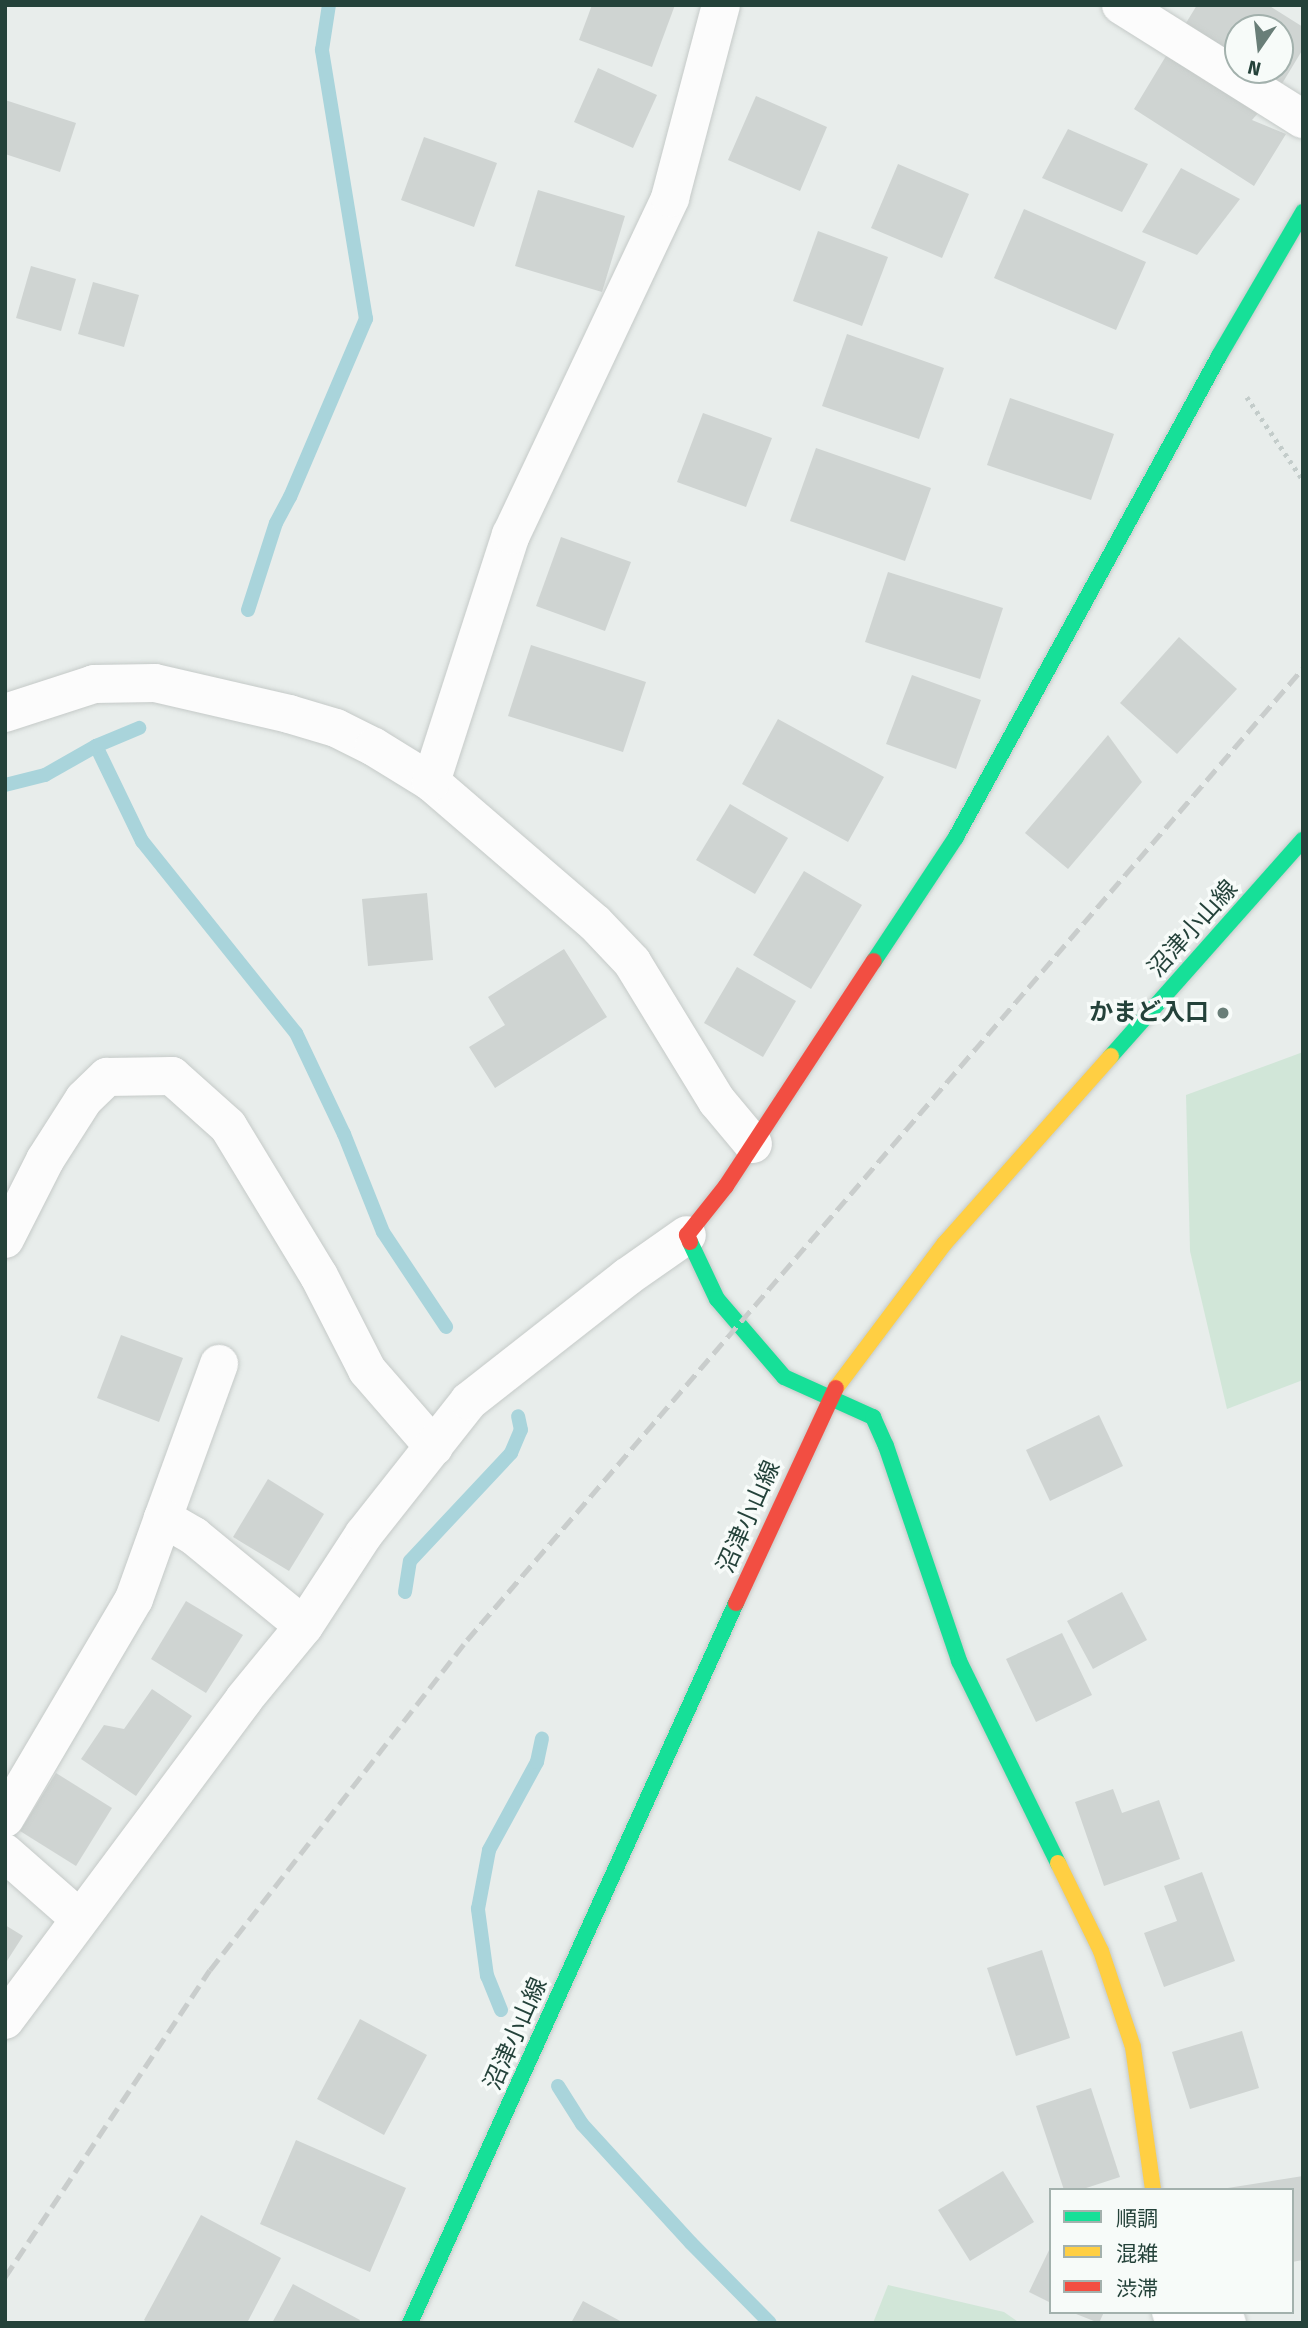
<!DOCTYPE html>
<html>
<head>
<meta charset="utf-8">
<style>
  body { margin:0 }
  #map { position:relative; width:1308px; height:2328px; overflow:hidden; background:#e8edeb; font-family:"Fira Sans","Noto Sans JP",sans-serif }
  div>[style] { position:absolute }
  .green>* { inset:0; background:#d1e6d8 }
  .stream>* { height:14px; margin:-7px; padding:0 7px; transform-origin:7px; border-radius:7px; background:#a9d4db }
  .building>* { inset:0; background:#cfd4d2 }
  .path>* { height:4.5px; margin-top:-2.25px; transform-origin:0; background:repeating-linear-gradient(90deg,#c3ccca 0 3.5px,transparent 0 8.5px) }
  .roads { filter:drop-shadow(0 0 2px #c5cac8) drop-shadow(0 0 2px #c5cac8) }
  .street>* { height:38px; margin:-19px; padding:0 19px; transform-origin:19px; border-radius:19px; background:#fcfcfc }
  .fast>* { height:16px; margin:-8px; padding:0 8px; transform-origin:8px; border-radius:8px; background:#16e098 }
  .slow>* { height:16px; margin:-8px; padding:0 8px; transform-origin:8px; border-radius:8px; background:#ffcf43 }
  .jam>* { height:16px; margin:-8px; padding:0 8px; transform-origin:8px; border-radius:8px; background:#f24e42 }
  .rail>* { height:5px; margin-top:-2.5px; transform-origin:0; background:repeating-linear-gradient(90deg,#c9cdcc 0 14px,transparent 0 21px) }
  .dots>* { width:19px; height:19px; translate:-50% -50%; box-sizing:border-box; border:4px solid #f7fbf9; border-radius:50% }
  span { translate:-50% -50%; white-space:nowrap; text-align:center; line-height:1.15; -webkit-text-stroke:7px #f7fbf9; paint-order:stroke }
  .street-label { font-size:24px; color:#24423a }
  .poi-label { font-size:24px; color:#24423a; font-weight:700 }
  .right { translate:-100% -50%; text-align:right }
  .frame { position:absolute; inset:0; border:7px solid #24423a; pointer-events:none }
  .legend { position:absolute; left:1049px; top:2188px; width:245px; height:126px; box-sizing:border-box; background:#f7fbf9; border:2px solid #a3b1ad; margin:0; padding:9px 12px; list-style:none; font-size:21px; color:#24423a }
  .legend li { display:flex; align-items:center; gap:14px; height:35px }
  .legend b { width:35px; border:2px solid #a3b1ad }
  .north { position:absolute; left:1224px; top:14px; width:70px; height:70px; box-sizing:border-box; background:#f7fbf9; border:2px solid #a3b1ad; border-radius:50%; rotate:194deg; font-size:19px; font-weight:700; line-height:28px; text-align:center; color:#24423a }
  .north::after { content:''; display:block; margin:auto; width:24px; height:32px; background:#697e78; clip-path:polygon(50% 0,100% 100%,50% 72%,0 100%) }
</style>
</head>
<body>
<div id="map">
  <div class="green">
    <i style="clip-path:polygon(1303px 1052px,1303px 1380px,1227px 1409px,1190px 1251px,1186px 1095px)"></i>
    <i style="clip-path:polygon(888px 2285px,1004px 2312px,1020px 2323px,873px 2323px)"></i>
  </div>
  <div class="stream">
    <i style="left:248px;top:610px;width:91px;rotate:-72.2deg"></i>
    <i style="left:276px;top:523px;width:30px;rotate:-62deg"></i>
    <i style="left:290px;top:497px;width:194px;rotate:-66.9deg"></i>
    <i style="left:366px;top:319px;width:273px;rotate:-99.3deg"></i>
    <i style="left:322px;top:50px;width:46px;rotate:-81.2deg"></i>
    <i style="left:96px;top:746px;width:106px;rotate:64.2deg"></i>
    <i style="left:142px;top:841px;width:246px;rotate:51.3deg"></i>
    <i style="left:296px;top:1033px;width:112px;rotate:64.6deg"></i>
    <i style="left:344px;top:1134px;width:105px;rotate:68.3deg"></i>
    <i style="left:383px;top:1232px;width:114px;rotate:56.4deg"></i>
    <i style="left:5px;top:785px;width:41px;rotate:-14deg"></i>
    <i style="left:45px;top:775px;width:59px;rotate:-29.6deg"></i>
    <i style="left:96px;top:746px;width:47px;rotate:-22.7deg"></i>
    <i style="left:405px;top:1592px;width:31px;rotate:-81deg"></i>
    <i style="left:410px;top:1561px;width:148px;rotate:-46.9deg"></i>
    <i style="left:511px;top:1453px;width:25px;rotate:-67deg"></i>
    <i style="left:521px;top:1430px;width:14px;rotate:-102deg"></i>
    <i style="left:501px;top:2010px;width:37px;rotate:-112deg"></i>
    <i style="left:487px;top:1976px;width:68px;rotate:-97.7deg"></i>
    <i style="left:478px;top:1909px;width:60px;rotate:-79.4deg"></i>
    <i style="left:489px;top:1850px;width:100px;rotate:-61.4deg"></i>
    <i style="left:537px;top:1762px;width:24px;rotate:-78deg"></i>
    <i style="left:558px;top:2086px;width:45px;rotate:57.7deg"></i>
    <i style="left:582px;top:2124px;width:161px;rotate:47.5deg"></i>
    <i style="left:691px;top:2243px;width:112px;rotate:45.4deg"></i>
  </div>
  <div class="building">
    <i style="clip-path:polygon(592px 5px,675px 5px,652px 67px,579px 40px)"></i>
    <i style="clip-path:polygon(1197px 5px,1268px 5px,1303px 27px,1303px 49px,1280px 87px,1252px 70px,1280px 70px,1280px 28px,1238px 28px,1238px 61px,1183px 28px)"></i>
    <i style="clip-path:polygon(1166px 56px,1259px 112px,1252px 120px,1286px 134px,1254px 186px,1134px 109px)"></i>
    <i style="clip-path:polygon(598px 68px,657px 95px,633px 148px,574px 122px)"></i>
    <i style="clip-path:polygon(756px 96px,827px 127px,800px 191px,728px 160px)"></i>
    <i style="clip-path:polygon(5px 100px,76px 123px,60px 172px,5px 154px)"></i>
    <i style="clip-path:polygon(1068px 129px,1148px 164px,1122px 212px,1042px 178px)"></i>
    <i style="clip-path:polygon(424px 137px,497px 163px,474px 227px,401px 200px)"></i>
    <i style="clip-path:polygon(898px 164px,969px 194px,942px 258px,871px 228px)"></i>
    <i style="clip-path:polygon(1181px 168px,1240px 199px,1197px 255px,1142px 232px)"></i>
    <i style="clip-path:polygon(538px 190px,625px 216px,602px 292px,515px 266px)"></i>
    <i style="clip-path:polygon(1024px 209px,1146px 262px,1116px 330px,994px 278px)"></i>
    <i style="clip-path:polygon(818px 231px,888px 257px,862px 326px,793px 301px)"></i>
    <i style="clip-path:polygon(31px 266px,76px 279px,61px 331px,16px 318px)"></i>
    <i style="clip-path:polygon(93px 282px,139px 295px,124px 347px,78px 334px)"></i>
    <i style="clip-path:polygon(847px 334px,944px 368px,919px 439px,822px 406px)"></i>
    <i style="clip-path:polygon(1010px 398px,1114px 434px,1091px 500px,987px 465px)"></i>
    <i style="clip-path:polygon(703px 413px,772px 438px,746px 507px,677px 482px)"></i>
    <i style="clip-path:polygon(816px 448px,931px 488px,905px 561px,790px 521px)"></i>
    <i style="clip-path:polygon(561px 537px,631px 562px,605px 631px,536px 606px)"></i>
    <i style="clip-path:polygon(888px 572px,1003px 608px,980px 679px,865px 642px)"></i>
    <i style="clip-path:polygon(1179px 637px,1237px 689px,1177px 754px,1120px 703px)"></i>
    <i style="clip-path:polygon(531px 645px,646px 682px,623px 752px,508px 716px)"></i>
    <i style="clip-path:polygon(912px 675px,981px 700px,956px 769px,886px 744px)"></i>
    <i style="clip-path:polygon(778px 719px,884px 777px,848px 842px,742px 784px)"></i>
    <i style="clip-path:polygon(1108px 735px,1142px 782px,1068px 869px,1025px 833px)"></i>
    <i style="clip-path:polygon(730px 804px,788px 838px,755px 894px,696px 860px)"></i>
    <i style="clip-path:polygon(804px 871px,862px 905px,811px 989px,753px 955px)"></i>
    <i style="clip-path:polygon(427px 893px,433px 960px,368px 966px,362px 899px)"></i>
    <i style="clip-path:polygon(564px 949px,607px 1017px,495px 1088px,469px 1047px,505px 1025px,488px 997px)"></i>
    <i style="clip-path:polygon(737px 967px,796px 1001px,763px 1057px,704px 1023px)"></i>
    <i style="clip-path:polygon(121px 1335px,183px 1358px,159px 1422px,97px 1398px)"></i>
    <i style="clip-path:polygon(1099px 1415px,1123px 1466px,1050px 1501px,1026px 1450px)"></i>
    <i style="clip-path:polygon(268px 1479px,324px 1514px,289px 1571px,233px 1537px)"></i>
    <i style="clip-path:polygon(1122px 1592px,1147px 1640px,1093px 1669px,1067px 1621px)"></i>
    <i style="clip-path:polygon(186px 1601px,243px 1635px,206px 1693px,151px 1659px)"></i>
    <i style="clip-path:polygon(1062px 1633px,1092px 1695px,1036px 1722px,1006px 1659px)"></i>
    <i style="clip-path:polygon(152px 1689px,192px 1716px,136px 1796px,81px 1759px,104px 1725px,124px 1729px)"></i>
    <i style="clip-path:polygon(56px 1773px,112px 1808px,76px 1866px,20px 1831px)"></i>
    <i style="clip-path:polygon(1113px 1789px,1122px 1813px,1159px 1800px,1180px 1859px,1104px 1886px,1075px 1802px)"></i>
    <i style="clip-path:polygon(1202px 1872px,1235px 1961px,1164px 1987px,1144px 1933px,1177px 1921px,1164px 1886px)"></i>
    <i style="clip-path:polygon(5px 1925px,23px 1936px,5px 1964px)"></i>
    <i style="clip-path:polygon(1042px 1950px,1070px 2038px,1016px 2056px,987px 1968px)"></i>
    <i style="clip-path:polygon(360px 2019px,427px 2055px,384px 2135px,317px 2099px)"></i>
    <i style="clip-path:polygon(1242px 2031px,1259px 2088px,1190px 2109px,1172px 2052px)"></i>
    <i style="clip-path:polygon(1091px 2088px,1120px 2177px,1080px 2190px,1064px 2190px,1036px 2106px)"></i>
    <i style="clip-path:polygon(296px 2140px,406px 2188px,370px 2272px,260px 2224px)"></i>
    <i style="clip-path:polygon(1003px 2171px,1034px 2222px,970px 2261px,938px 2210px)"></i>
    <i style="clip-path:polygon(1303px 2176px,1303px 2260px,1292px 2262px,1292px 2190px,1215px 2190px)"></i>
    <i style="clip-path:polygon(201px 2215px,281px 2258px,247px 2323px,148px 2323px,144px 2320px)"></i>
    <i style="clip-path:polygon(1051px 2246px,1051px 2303px,1029px 2292px)"></i>
    <i style="clip-path:polygon(293px 2284px,360px 2320px,359px 2323px,272px 2323px)"></i>
    <i style="clip-path:polygon(583px 2301px,624px 2323px,571px 2323px)"></i>
    <i style="clip-path:polygon(1071px 2312px,1104px 2312px,1099px 2323px)"></i>
  </div>
  <div class="path">
    <i style="left:1247px;top:397px;width:100px;rotate:56deg"></i>
  </div>
  <div class="roads">
    <div class="street">
      <i style="left:1121px;top:5px;width:215px;rotate:32.1deg"></i>
      <i style="left:5px;top:713px;width:94px;rotate:-18deg"></i>
      <i style="left:94px;top:684px;width:61px;rotate:-0.9deg"></i>
      <i style="left:155px;top:683px;width:138px;rotate:13deg"></i>
      <i style="left:289px;top:714px;width:49px;rotate:16.6deg"></i>
      <i style="left:336px;top:728px;width:42px;rotate:26.6deg"></i>
      <i style="left:374px;top:747px;width:67px;rotate:31.6deg"></i>
      <i style="left:431px;top:782px;width:216px;rotate:40.7deg"></i>
      <i style="left:595px;top:923px;width:54px;rotate:46.5deg"></i>
      <i style="left:632px;top:962px;width:163px;rotate:58.6deg"></i>
      <i style="left:717px;top:1101px;width:56px;rotate:50.1deg"></i>
      <i style="left:431px;top:782px;width:260px;rotate:-72.1deg"></i>
      <i style="left:511px;top:535px;width:373px;rotate:-64.7deg"></i>
      <i style="left:670px;top:198px;width:200px;rotate:-75.2deg"></i>
      <i style="left:5px;top:1239px;width:89px;rotate:-63.1deg"></i>
      <i style="left:45px;top:1160px;width:72px;rotate:-57.4deg"></i>
      <i style="left:84px;top:1099px;width:32px;rotate:-44deg"></i>
      <i style="left:107px;top:1077px;width:65px;rotate:-0.9deg"></i>
      <i style="left:172px;top:1076px;width:75px;rotate:41.8deg"></i>
      <i style="left:228px;top:1126px;width:175px;rotate:58.8deg"></i>
      <i style="left:319px;top:1276px;width:106px;rotate:62.9deg"></i>
      <i style="left:367px;top:1370px;width:102px;rotate:49deg"></i>
      <i style="left:163px;top:1518px;width:164px;rotate:-70deg"></i>
      <i style="left:5px;top:1818px;width:254px;rotate:-59.5deg"></i>
      <i style="left:134px;top:1599px;width:86px;rotate:-70.3deg"></i>
      <i style="left:163px;top:1518px;width:36px;rotate:30deg"></i>
      <i style="left:194px;top:1536px;width:142px;rotate:39.3deg"></i>
      <i style="left:5px;top:1853px;width:98px;rotate:41.3deg"></i>
      <i style="left:5px;top:2020px;width:400px;rotate:-53.3deg"></i>
      <i style="left:244px;top:1699px;width:94px;rotate:-50.6deg"></i>
      <i style="left:304px;top:1626px;width:110px;rotate:-56.9deg"></i>
      <i style="left:364px;top:1534px;width:169px;rotate:-51.7deg"></i>
      <i style="left:469px;top:1401px;width:201px;rotate:-38.1deg"></i>
      <i style="left:627px;top:1277px;width:73px;rotate:-35deg"></i>
      <i style="left:1171px;top:2312px;width:57px;rotate:11.1deg"></i>
    </div>
    <div class="fast">
      <i style="left:874px;top:961px;width:149px;rotate:-56.5deg"></i>
      <i style="left:956px;top:837px;width:548px;rotate:-61.33deg"></i>
      <i style="left:1219px;top:356px;width:167px;rotate:-59.7deg"></i>
      <i style="left:1111px;top:1056px;width:289px;rotate:-48.4deg"></i>
      <i style="left:690px;top:1242px;width:63px;rotate:64.7deg"></i>
      <i style="left:717px;top:1299px;width:103px;rotate:49.3deg"></i>
      <i style="left:784px;top:1377px;width:98px;rotate:24.2deg"></i>
      <i style="left:873px;top:1417px;width:32px;rotate:66deg"></i>
      <i style="left:886px;top:1446px;width:227px;rotate:71.2deg"></i>
      <i style="left:959px;top:1661px;width:225px;rotate:63.9deg"></i>
      <i style="left:410px;top:2323px;width:790px;rotate:-65.64deg"></i>
    </div>
    <div class="slow">
      <i style="left:836px;top:1388px;width:181px;rotate:-53.1deg"></i>
      <i style="left:945px;top:1243px;width:250px;rotate:-48.4deg"></i>
      <i style="left:1058px;top:1863px;width:98px;rotate:64deg"></i>
      <i style="left:1101px;top:1951px;width:101px;rotate:71.6deg"></i>
      <i style="left:1133px;top:2047px;width:144px;rotate:82deg"></i>
    </div>
    <div class="jam">
      <i style="left:690px;top:1242px;width:8px;rotate:-113deg"></i>
      <i style="left:687px;top:1235px;width:63px;rotate:-51.5deg"></i>
      <i style="left:726px;top:1186px;width:269px;rotate:-56.7deg"></i>
      <i style="left:736px;top:1603px;width:237px;rotate:-65.1deg"></i>
    </div>
  </div>
  <div class="rail">
    <i style="left:5px;top:2277px;width:369px;rotate:-56.3deg"></i>
    <i style="left:210px;top:1970px;width:418px;rotate:-52.1deg"></i>
    <i style="left:467px;top:1640px;width:1282px;rotate:-49.3deg"></i>
  </div>
  <div class="dots">
    <i style="left:1223px;top:1013px;background:#697e78"></i>
  </div>
  <div class="street-label">
    <span style="left:1193px;top:929px;rotate:-48deg">沼津小山線</span>
    <span style="left:749px;top:1517px;rotate:-66deg">沼津小山線</span>
    <span style="left:516px;top:2034px;rotate:-66deg">沼津小山線</span>
  </div>
  <div class="poi-label">
    <span class="right" style="left:1209px;top:1013px">かまど入口</span>
  </div>
  <div class="frame"></div>
  <ul class="legend">
  <li><b style="height:9px;background:#16e098"></b>順調</li>
  <li><b style="height:9px;background:#ffcf43"></b>混雑</li>
  <li><b style="height:9px;background:#f24e42"></b>渋滞</li>
  </ul>
  <div class="north">N</div>
</div>
</body>
</html>
